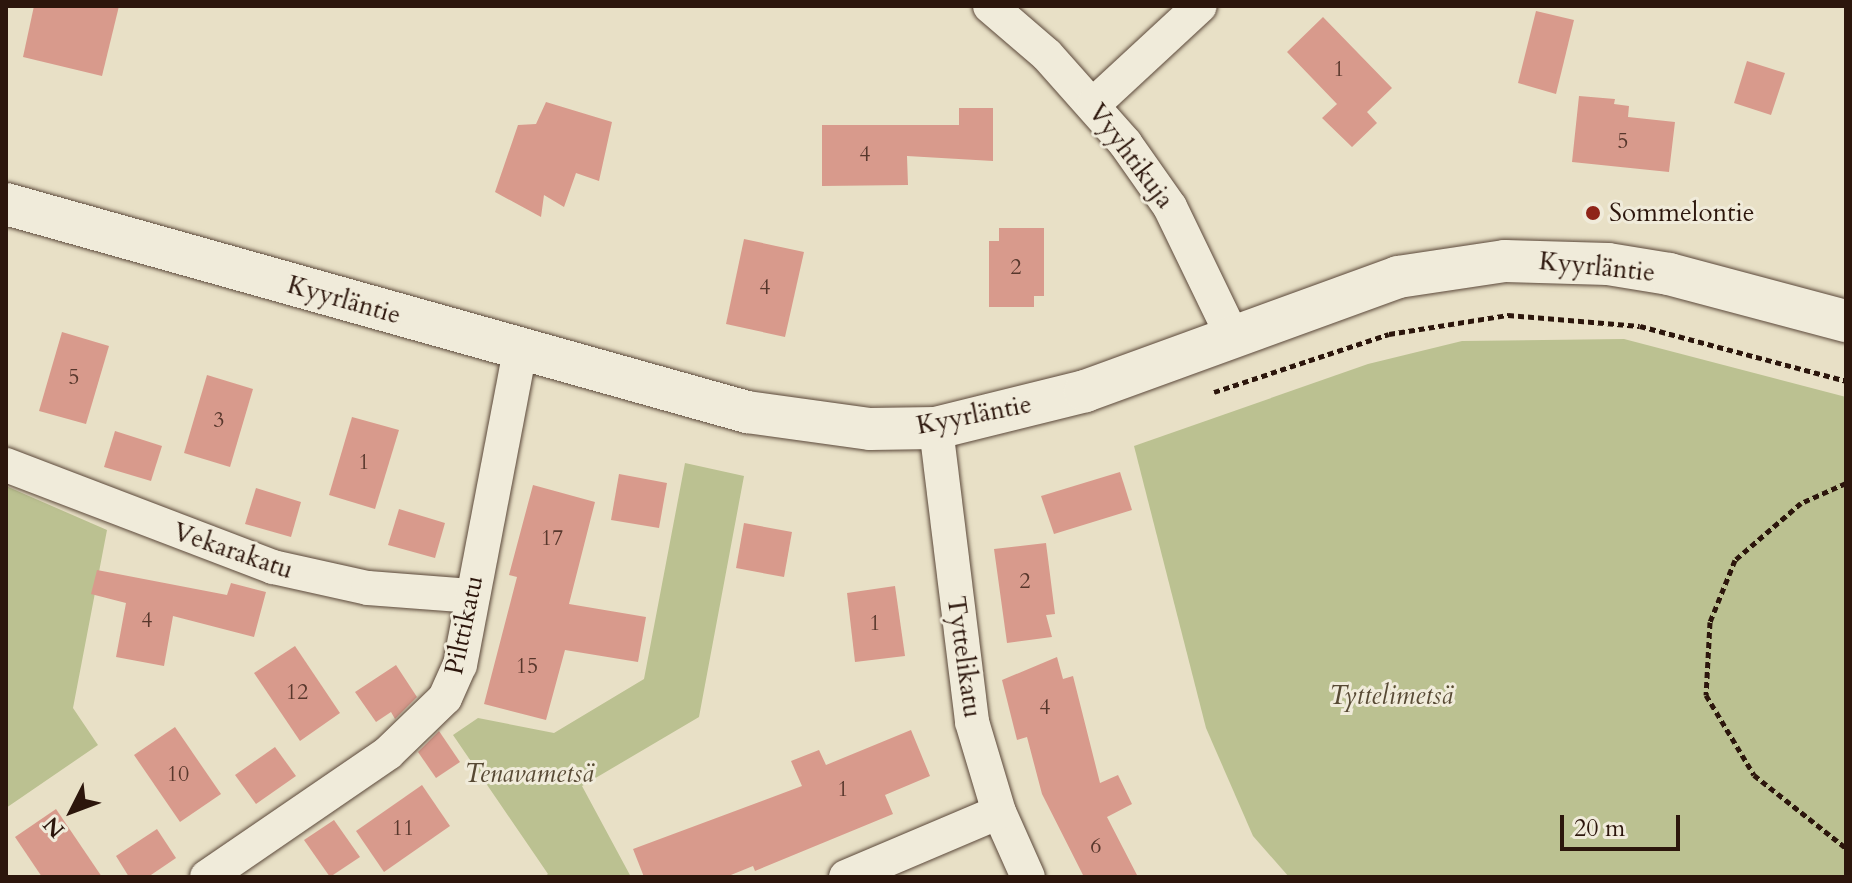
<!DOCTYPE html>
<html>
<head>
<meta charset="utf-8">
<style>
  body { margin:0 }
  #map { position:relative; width:1852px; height:883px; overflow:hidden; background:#e8e0c6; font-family:Cardo,serif }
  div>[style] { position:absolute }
  .green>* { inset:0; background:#bbc191 }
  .building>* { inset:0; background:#d89a8c }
  .path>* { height:5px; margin-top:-2.5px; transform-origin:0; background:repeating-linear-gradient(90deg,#2c160c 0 6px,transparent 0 10px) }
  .roads { filter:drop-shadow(0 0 2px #5b483a) drop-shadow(0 0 2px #5b483a) }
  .minor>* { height:34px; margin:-17px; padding:0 17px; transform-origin:17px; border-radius:17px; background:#f0ebda }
  .tertiary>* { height:42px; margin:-21px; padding:0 21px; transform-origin:21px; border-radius:21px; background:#f0ebda }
  .dots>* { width:22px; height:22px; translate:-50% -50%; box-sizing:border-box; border:4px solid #f0ebda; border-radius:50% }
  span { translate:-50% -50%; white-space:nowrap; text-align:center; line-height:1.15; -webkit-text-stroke:6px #f0ebda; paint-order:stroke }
  .number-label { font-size:22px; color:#57372c }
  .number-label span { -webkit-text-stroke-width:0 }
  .street-label { font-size:26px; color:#2c160c }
  .poi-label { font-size:26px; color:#2c160c }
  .left { translate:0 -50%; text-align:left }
  .park-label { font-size:26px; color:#574934; font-style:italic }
  .frame { position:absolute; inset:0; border:8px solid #2c160c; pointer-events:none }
  .north { position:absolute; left:32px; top:771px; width:80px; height:80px; -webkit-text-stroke:6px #f0ebda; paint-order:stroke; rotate:228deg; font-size:22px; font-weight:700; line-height:32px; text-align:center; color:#2c160c }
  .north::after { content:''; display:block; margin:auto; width:28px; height:36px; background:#2c160c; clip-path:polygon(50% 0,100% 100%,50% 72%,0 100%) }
  .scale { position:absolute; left:1560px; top:815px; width:120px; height:36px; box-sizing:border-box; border:4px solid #2c160c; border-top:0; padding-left:10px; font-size:24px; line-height:28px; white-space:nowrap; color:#2c160c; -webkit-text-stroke:6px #f0ebda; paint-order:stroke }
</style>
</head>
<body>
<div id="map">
  <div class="green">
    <i style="clip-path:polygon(1624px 339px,1846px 397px,1846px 877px,1289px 877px,1253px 836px,1206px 728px,1134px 446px,1368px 364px,1462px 341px)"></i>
    <i style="clip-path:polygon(685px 463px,744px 476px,699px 717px,582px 786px,631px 877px,544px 877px,548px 874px,453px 735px,478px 718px,554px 733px,644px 679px)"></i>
    <i style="clip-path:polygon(6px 486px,107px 530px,73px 708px,98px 745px,6px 808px)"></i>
  </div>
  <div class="building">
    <i style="clip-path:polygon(34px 6px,119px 6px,102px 76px,23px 57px)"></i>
    <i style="clip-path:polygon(1536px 11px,1574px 20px,1556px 94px,1518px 83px)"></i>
    <i style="clip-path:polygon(1323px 17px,1392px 88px,1367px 112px,1377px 123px,1352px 147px,1322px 118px,1337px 104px,1287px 52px)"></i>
    <i style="clip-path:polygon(1747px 61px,1785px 73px,1771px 115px,1734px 103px)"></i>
    <i style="clip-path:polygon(1579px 96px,1615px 99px,1614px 104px,1629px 106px,1628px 117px,1675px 122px,1669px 172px,1572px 162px)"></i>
    <i style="clip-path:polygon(546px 102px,612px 122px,599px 181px,576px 173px,564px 207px,544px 195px,541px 217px,495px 192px,518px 125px,536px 124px)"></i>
    <i style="clip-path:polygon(959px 108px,993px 108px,993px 161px,907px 156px,908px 185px,822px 186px,822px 125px,959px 125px)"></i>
    <i style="clip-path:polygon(999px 228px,1044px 228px,1044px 296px,1034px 296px,1034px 307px,989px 307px,989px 241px,999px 241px)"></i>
    <i style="clip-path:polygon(744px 239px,804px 252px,785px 337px,726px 324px)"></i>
    <i style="clip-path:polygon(62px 332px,109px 346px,86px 424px,39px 411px)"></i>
    <i style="clip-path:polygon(207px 375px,253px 389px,230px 467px,184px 453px)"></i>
    <i style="clip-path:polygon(352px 417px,399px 430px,375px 509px,329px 495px)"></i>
    <i style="clip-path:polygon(115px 431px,162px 446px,151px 481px,104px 467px)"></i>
    <i style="clip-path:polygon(1120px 472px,1132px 510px,1054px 534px,1041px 496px)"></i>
    <i style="clip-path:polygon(619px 474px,667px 483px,659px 528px,611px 520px)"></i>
    <i style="clip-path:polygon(533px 485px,595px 502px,569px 604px,646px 617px,638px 662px,565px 650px,546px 720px,484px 704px,517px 577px,509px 575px)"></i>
    <i style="clip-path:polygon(256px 488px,301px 502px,291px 537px,245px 524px)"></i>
    <i style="clip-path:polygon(399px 509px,445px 523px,435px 558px,388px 545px)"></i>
    <i style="clip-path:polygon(744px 523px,792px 532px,784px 577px,736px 568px)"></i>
    <i style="clip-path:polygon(1046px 543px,1055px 614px,1046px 615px,1052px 637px,1007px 643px,994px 549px)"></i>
    <i style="clip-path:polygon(97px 570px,227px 595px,231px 583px,266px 592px,254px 637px,173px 616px,164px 666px,116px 657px,126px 603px,91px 594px)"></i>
    <i style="clip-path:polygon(895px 586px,905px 656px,855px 662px,847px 593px)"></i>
    <i style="clip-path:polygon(295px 646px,340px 713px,300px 741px,254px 673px)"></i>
    <i style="clip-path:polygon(1057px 657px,1063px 679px,1073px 676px,1100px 783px,1118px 775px,1132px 804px,1107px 817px,1138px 877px,1084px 877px,1042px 794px,1027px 737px,1017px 740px,1002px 680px)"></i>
    <i style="clip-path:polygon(396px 665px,417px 697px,395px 719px,391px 712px,376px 722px,355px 692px)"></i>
    <i style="clip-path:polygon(175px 727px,221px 794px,180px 822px,134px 755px)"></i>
    <i style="clip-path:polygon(911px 730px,930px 776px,885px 795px,893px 814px,755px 871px,753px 866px,726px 877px,644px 877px,633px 849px,802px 786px,791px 761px,819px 750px,826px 765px)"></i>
    <i style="clip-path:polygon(439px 731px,460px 762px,436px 778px,418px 752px)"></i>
    <i style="clip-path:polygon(275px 747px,296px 776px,256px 804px,235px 775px)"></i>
    <i style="clip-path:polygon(422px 785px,450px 826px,384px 872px,356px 831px)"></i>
    <i style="clip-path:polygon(56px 809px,102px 877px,42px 877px,15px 837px)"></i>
    <i style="clip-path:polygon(334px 820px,360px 857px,330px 877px,304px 840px)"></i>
    <i style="clip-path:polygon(157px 829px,176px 858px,148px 877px,129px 877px,116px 856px)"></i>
  </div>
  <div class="path">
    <i style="left:1214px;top:392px;width:184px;rotate:-18.3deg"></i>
    <i style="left:1389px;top:334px;width:121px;rotate:-9.1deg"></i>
    <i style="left:1508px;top:315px;width:132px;rotate:4.8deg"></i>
    <i style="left:1640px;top:326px;width:213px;rotate:14.9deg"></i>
    <i style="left:1846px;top:483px;width:49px;rotate:156deg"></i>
    <i style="left:1801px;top:503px;width:87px;rotate:139.2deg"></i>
    <i style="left:1735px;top:560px;width:67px;rotate:112deg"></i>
    <i style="left:1710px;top:622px;width:73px;rotate:93.1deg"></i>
    <i style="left:1706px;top:695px;width:93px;rotate:59deg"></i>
    <i style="left:1754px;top:775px;width:117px;rotate:38.4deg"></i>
  </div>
  <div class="roads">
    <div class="minor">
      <i style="left:990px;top:6px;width:75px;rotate:40.7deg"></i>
      <i style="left:1047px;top:55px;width:118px;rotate:48.4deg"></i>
      <i style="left:1125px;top:143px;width:78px;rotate:54.9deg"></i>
      <i style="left:1170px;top:207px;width:142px;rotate:64.2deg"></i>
      <i style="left:1094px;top:104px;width:144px;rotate:-42.8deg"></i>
      <i style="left:936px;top:428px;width:296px;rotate:83deg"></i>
      <i style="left:972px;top:722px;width:94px;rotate:73.3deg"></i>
      <i style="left:999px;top:812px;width:71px;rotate:66deg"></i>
      <i style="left:6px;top:465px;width:286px;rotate:20.9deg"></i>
      <i style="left:273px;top:567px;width:97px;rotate:12.5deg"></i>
      <i style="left:368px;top:588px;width:103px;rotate:4.4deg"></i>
      <i style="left:207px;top:877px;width:219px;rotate:-34.4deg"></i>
      <i style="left:388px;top:753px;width:79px;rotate:-44deg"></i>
      <i style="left:445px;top:698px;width:36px;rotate:-66deg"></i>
      <i style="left:460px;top:665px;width:320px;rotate:-79.2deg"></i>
      <i style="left:846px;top:877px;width:166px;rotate:-23deg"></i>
    </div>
    <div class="tertiary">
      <i style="left:6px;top:204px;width:770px;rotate:15.68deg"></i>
      <i style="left:747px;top:412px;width:124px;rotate:7.9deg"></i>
      <i style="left:870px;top:429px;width:66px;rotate:-0.9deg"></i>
      <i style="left:936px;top:428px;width:154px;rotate:-13.9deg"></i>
      <i style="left:1085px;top:391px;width:333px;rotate:-20deg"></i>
      <i style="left:1398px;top:277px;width:108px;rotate:-8.5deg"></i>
      <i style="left:1505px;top:261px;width:103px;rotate:1.7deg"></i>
      <i style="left:1608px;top:264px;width:62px;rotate:9.3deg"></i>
      <i style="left:1669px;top:274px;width:183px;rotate:14.9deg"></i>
    </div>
  </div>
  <div class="dots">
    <i style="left:1593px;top:213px;background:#8f2418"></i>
  </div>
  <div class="number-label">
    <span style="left:1339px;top:70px">1</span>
    <span style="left:1623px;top:142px">5</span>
    <span style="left:865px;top:155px">4</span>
    <span style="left:1016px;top:268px">2</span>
    <span style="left:765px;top:288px">4</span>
    <span style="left:74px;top:378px">5</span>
    <span style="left:219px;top:421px">3</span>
    <span style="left:364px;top:463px">1</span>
    <span style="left:552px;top:539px">17</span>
    <span style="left:1025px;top:582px">2</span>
    <span style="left:147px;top:621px">4</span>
    <span style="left:875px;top:624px">1</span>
    <span style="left:527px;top:667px">15</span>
    <span style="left:297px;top:693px">12</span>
    <span style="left:1045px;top:708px">4</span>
    <span style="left:178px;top:775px">10</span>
    <span style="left:843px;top:790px">1</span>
    <span style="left:403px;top:829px">11</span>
    <span style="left:1096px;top:847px">6</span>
  </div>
  <div class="street-label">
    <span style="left:1131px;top:156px;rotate:53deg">Vyyhtikuja</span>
    <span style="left:1597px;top:267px;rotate:6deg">Kyyrläntie</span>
    <span style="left:344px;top:300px;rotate:16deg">Kyyrläntie</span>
    <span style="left:974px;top:415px;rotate:-11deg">Kyyrläntie</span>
    <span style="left:233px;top:551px;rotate:19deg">Vekarakatu</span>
    <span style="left:464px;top:625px;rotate:-78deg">Pilttikatu</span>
    <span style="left:964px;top:657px;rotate:82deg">Tyttelikatu</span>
  </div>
  <div class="poi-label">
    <span class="left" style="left:1609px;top:213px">Sommelontie</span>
  </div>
  <div class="park-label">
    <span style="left:1391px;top:696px">Tyttelimetsä</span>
    <span style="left:529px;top:774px">Tenavametsä</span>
  </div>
  <div class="frame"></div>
  <div class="north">N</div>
  <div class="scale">20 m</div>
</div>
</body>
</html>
